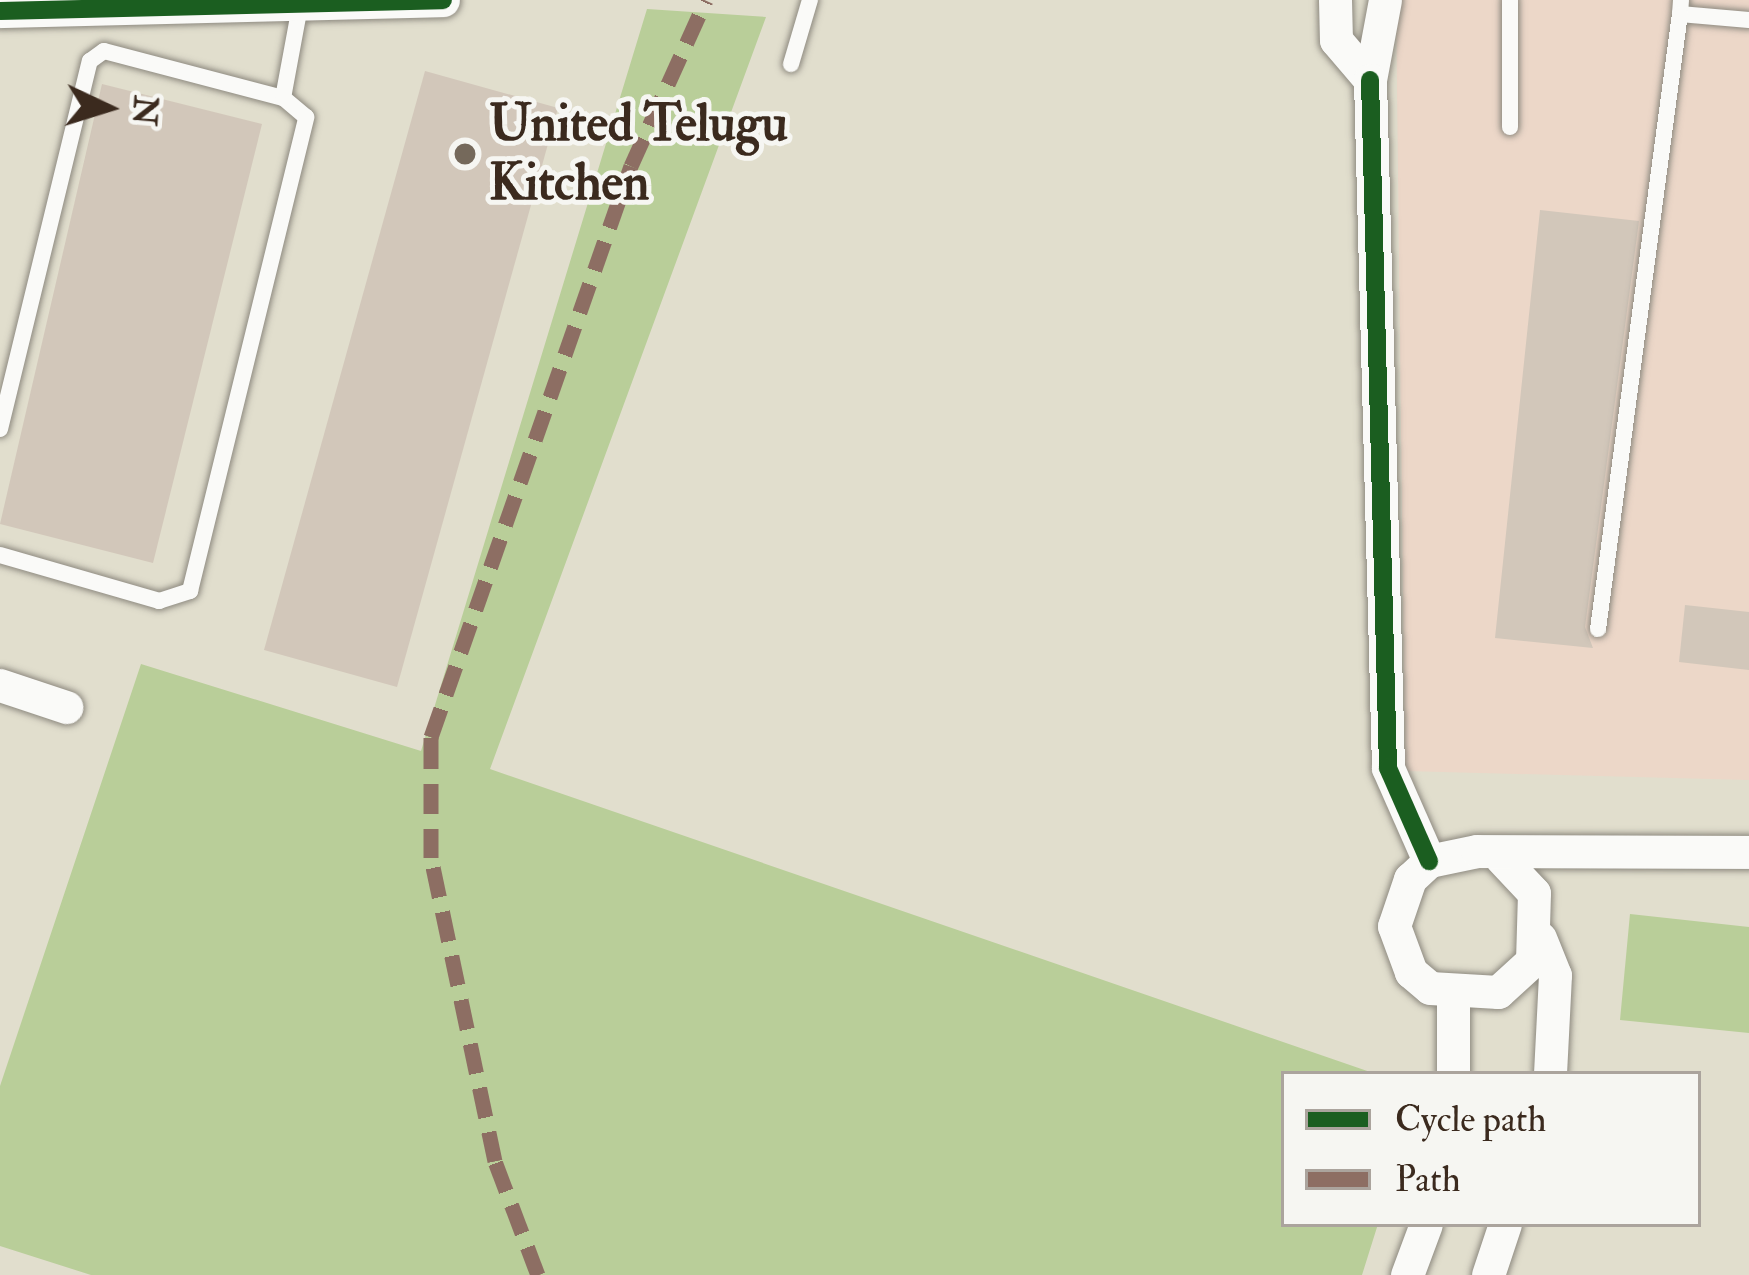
<!DOCTYPE html>
<html>
<head>
<meta charset="utf-8">
<style>
  body { margin:0 }
  #map { position:relative; width:1749px; height:1275px; overflow:hidden; background:#e1decd; font-family:"IM FELL Double Pica",serif }
  div>[style] { position:absolute }
  .built>* { inset:0; background:#ecd7c8 }
  .green>* { inset:0; background:#b9ce99 }
  .building>* { inset:0; background:#d2c7ba }
  .roads { filter:drop-shadow(0 0 3px #8e8a80) drop-shadow(0 0 3px #8e8a80) }
  .service>* { height:16px; margin:-8px; padding:0 8px; transform-origin:8px; border-radius:8px; background:#fafaf8 }
  .minor>* { height:33px; margin:-16.5px; padding:0 16.5px; transform-origin:16.5px; border-radius:16.5px; background:#fafaf8 }
  .quiet>* { height:15px; margin-top:-7.5px; transform-origin:0; background:repeating-linear-gradient(90deg,#8d6e63 0 30px,transparent 0 45px) }
  .cycleway>* { height:18px; margin:-9px; padding:0 9px; transform-origin:9px; border-radius:9px; background:#1b5e20 }
  .dots>* { width:33px; height:33px; translate:-50% -50%; box-sizing:border-box; border:6px solid #f6f6f2; border-radius:50% }
  span { translate:-50% -50%; white-space:nowrap; text-align:center; line-height:1.15; -webkit-text-stroke:10px #f6f6f2; paint-order:stroke }
  .poi-label { font-size:51px; color:#3b2a1e; font-weight:700 }
  .left { translate:0 -50%; text-align:left }
  .legend { position:absolute; left:1281px; top:1071px; width:420px; height:156px; box-sizing:border-box; background:#f6f6f2; border:3px solid #aba49d; margin:0; padding:15px 21px; list-style:none; font-size:36px; color:#3b2a1e }
  .legend li { display:flex; align-items:center; gap:24px; height:60px }
  .legend b { width:60px; border:3px solid #aba49d }
  .north { position:absolute; left:48px; top:48px; width:120px; height:120px; -webkit-text-stroke:9px #f6f6f2; paint-order:stroke; rotate:94deg; font-size:33px; font-weight:700; line-height:48px; text-align:center; color:#3b2a1e }
  .north::after { content:''; display:block; margin:auto; width:42px; height:54px; background:#3b2a1e; clip-path:polygon(50% 0,100% 100%,50% 72%,0 100%) }
</style>
</head>
<body>
<div id="map">
  <div class="built">
    <i style="clip-path:polygon(1396px 0,1749px 0,1749px 780px,1405px 771px)"></i>
  </div>
  <div class="green">
    <i style="clip-path:polygon(647px 9px,766px 17px,490px 769px,1376px 1074px,1284px 1074px,1284px 1224px,1378px 1224px,1362px 1275px,91px 1275px,0 1246px,0 1086px,141px 664px,421px 751px)"></i>
    <i style="clip-path:polygon(1630px 914px,1749px 927px,1749px 1033px,1620px 1020px)"></i>
  </div>
  <div class="building">
    <i style="clip-path:polygon(425px 71px,558px 108px,397px 687px,264px 650px)"></i>
    <i style="clip-path:polygon(102px 84px,262px 124px,153px 563px,0 524px)"></i>
    <i style="clip-path:polygon(1540px 210px,1639px 221px,1585px 627px,1593px 648px,1495px 638px)"></i>
    <i style="clip-path:polygon(1685px 605px,1749px 612px,1749px 670px,1679px 662px)"></i>
  </div>
  <div class="roads">
    <div class="service">
      <i style="left:1681px;top:0;width:14px;rotate:94deg"></i>
      <i style="left:1680px;top:14px;width:69px;rotate:5deg"></i>
      <i style="left:791px;top:64px;width:67px;rotate:-73.5deg"></i>
      <i style="left:1510px;top:127px;width:127px;rotate:-90deg"></i>
      <i style="left:0;top:429px;width:379px;rotate:-76.3deg"></i>
      <i style="left:90px;top:61px;width:17px;rotate:-36deg"></i>
      <i style="left:104px;top:51px;width:185px;rotate:14.7deg"></i>
      <i style="left:283px;top:98px;width:99px;rotate:-79.5deg"></i>
      <i style="left:0;top:555px;width:166px;rotate:16.1deg"></i>
      <i style="left:159px;top:601px;width:33px;rotate:-18deg"></i>
      <i style="left:190px;top:591px;width:488px;rotate:-76.2deg"></i>
      <i style="left:306px;top:117px;width:30px;rotate:-140deg"></i>
      <i style="left:1598px;top:629px;width:620px;rotate:-82.41deg"></i>
    </div>
    <div class="minor">
      <i style="left:1335px;top:0;width:40px;rotate:88.6deg"></i>
      <i style="left:1336px;top:40px;width:52px;rotate:49.6deg"></i>
      <i style="left:1370px;top:80px;width:81px;rotate:-79.4deg"></i>
      <i style="left:0;top:11px;width:443px;rotate:-1.4deg"></i>
      <i style="left:1370px;top:80px;width:688px;rotate:88.5deg"></i>
      <i style="left:1388px;top:768px;width:102px;rotate:66.2deg"></i>
      <i style="left:0;top:685px;width:70px;rotate:18.4deg"></i>
      <i style="left:1501px;top:858px;width:48px;rotate:46.7deg"></i>
      <i style="left:1534px;top:893px;width:68px;rotate:91.7deg"></i>
      <i style="left:1532px;top:961px;width:46px;rotate:137.6deg"></i>
      <i style="left:1498px;top:992px;width:68px;rotate:-176.6deg"></i>
      <i style="left:1430px;top:988px;width:25px;rotate:-140deg"></i>
      <i style="left:1411px;top:972px;width:49px;rotate:-110.3deg"></i>
      <i style="left:1394px;top:926px;width:50px;rotate:-71.2deg"></i>
      <i style="left:1410px;top:879px;width:26px;rotate:-43deg"></i>
      <i style="left:1429px;top:861px;width:49px;rotate:-11.8deg"></i>
      <i style="left:1477px;top:851px;width:272px;rotate:0.2deg"></i>
      <i style="left:1540px;top:938px;width:40px;rotate:68deg"></i>
      <i style="left:1555px;top:975px;width:99px;rotate:92.9deg"></i>
      <i style="left:1453px;top:997px;width:77px;rotate:90deg"></i>
      <i style="left:1407px;top:1275px;width:54px;rotate:-69.6deg"></i>
      <i style="left:1488px;top:1275px;width:54px;rotate:-71.6deg"></i>
    </div>
  </div>
  <div class="quiet">
    <i style="left:538px;top:1275px;width:122px;rotate:-110.7deg"></i>
    <i style="left:495px;top:1161px;width:310px;rotate:-101.9deg"></i>
    <i style="left:431px;top:858px;width:121px;rotate:-90deg"></i>
    <i style="left:431px;top:737px;width:605px;rotate:-70.7deg"></i>
    <i style="left:631px;top:166px;width:182px;rotate:-65.7deg"></i>
  </div>
  <div class="cycleway">
    <i style="left:0;top:11px;width:443px;rotate:-1.4deg"></i>
    <i style="left:1370px;top:80px;width:688px;rotate:88.5deg"></i>
    <i style="left:1388px;top:768px;width:102px;rotate:66.2deg"></i>
  </div>
  <div class="dots">
    <i style="left:465px;top:154px;background:#75695b"></i>
  </div>
  <div class="poi-label">
    <span class="left" style="left:489px;top:154px">United Telugu<br>Kitchen</span>
  </div>
  <ul class="legend">
  <li><b style="height:15px;background:#1b5e20"></b>Cycle path</li>
  <li><b style="height:15px;background:#8d6e63"></b>Path</li>
  </ul>
  <div class="north">N</div>
</div>
</body>
</html>
